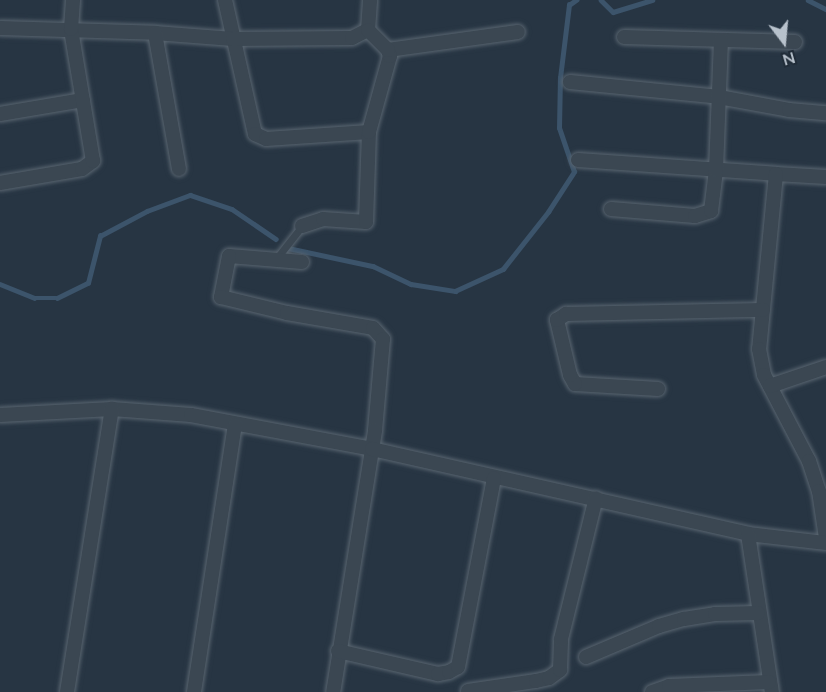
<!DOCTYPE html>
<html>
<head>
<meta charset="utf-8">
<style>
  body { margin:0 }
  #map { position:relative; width:826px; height:692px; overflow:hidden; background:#273543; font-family:Lato,sans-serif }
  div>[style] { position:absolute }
  .stream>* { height:4.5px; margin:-2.25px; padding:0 2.25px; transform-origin:2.25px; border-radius:2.25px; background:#3c546b }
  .roads { filter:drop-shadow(0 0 2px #596570) drop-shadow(0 0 2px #596570) }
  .lane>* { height:7px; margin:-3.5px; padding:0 3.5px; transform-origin:3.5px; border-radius:3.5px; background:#3b4752 }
  .street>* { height:14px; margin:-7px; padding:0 7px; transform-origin:7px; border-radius:7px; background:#3b4752 }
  span { translate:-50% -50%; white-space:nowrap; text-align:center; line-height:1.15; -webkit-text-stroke:5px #202c38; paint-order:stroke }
  .north { position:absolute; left:754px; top:12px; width:60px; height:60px; -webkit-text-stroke:4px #202c38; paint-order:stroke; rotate:164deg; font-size:16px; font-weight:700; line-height:24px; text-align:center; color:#b8c2cc }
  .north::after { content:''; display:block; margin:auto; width:21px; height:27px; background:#b8c2cc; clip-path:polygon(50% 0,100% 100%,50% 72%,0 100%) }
</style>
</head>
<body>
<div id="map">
  <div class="stream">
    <i style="left:601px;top:0;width:17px;rotate:45deg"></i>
    <i style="left:613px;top:12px;width:41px;rotate:-17.1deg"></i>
    <i style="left:808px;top:0;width:20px;rotate:27deg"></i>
    <i style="left:288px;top:248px;width:87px;rotate:12deg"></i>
    <i style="left:373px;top:266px;width:42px;rotate:25.3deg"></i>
    <i style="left:411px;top:284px;width:45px;rotate:9deg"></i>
    <i style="left:455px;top:291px;width:53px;rotate:-24.6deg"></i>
    <i style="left:503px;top:269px;width:73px;rotate:-51.7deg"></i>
    <i style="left:548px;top:212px;width:48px;rotate:-57deg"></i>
    <i style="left:574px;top:172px;width:46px;rotate:-108.8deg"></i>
    <i style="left:559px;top:128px;width:50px;rotate:-88.9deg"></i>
    <i style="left:560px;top:78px;width:74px;rotate:-83deg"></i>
    <i style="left:569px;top:5px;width:9px;rotate:-36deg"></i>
    <i style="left:0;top:284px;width:37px;rotate:22deg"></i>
    <i style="left:34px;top:298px;width:23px"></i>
    <i style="left:57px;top:298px;width:34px;rotate:-26deg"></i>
    <i style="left:88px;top:283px;width:49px;rotate:-75.7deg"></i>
    <i style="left:100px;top:236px;width:53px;rotate:-28deg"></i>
    <i style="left:147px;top:211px;width:46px;rotate:-20.4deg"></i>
    <i style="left:190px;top:195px;width:44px;rotate:18.4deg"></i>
    <i style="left:232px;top:209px;width:53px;rotate:34.3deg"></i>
  </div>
  <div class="roads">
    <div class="lane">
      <i style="left:276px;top:259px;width:42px;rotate:-51.8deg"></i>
    </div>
    <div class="street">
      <i style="left:225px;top:0;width:137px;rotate:77.4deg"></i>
      <i style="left:255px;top:134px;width:12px;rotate:24deg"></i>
      <i style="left:266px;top:139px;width:103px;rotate:-3.9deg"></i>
      <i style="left:0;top:28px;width:155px;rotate:1.8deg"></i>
      <i style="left:155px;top:33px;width:78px;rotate:4.4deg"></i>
      <i style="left:233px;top:39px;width:119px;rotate:-0.5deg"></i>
      <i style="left:352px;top:38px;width:18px;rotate:-27deg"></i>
      <i style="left:368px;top:30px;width:30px;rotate:-86deg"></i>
      <i style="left:155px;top:33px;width:138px;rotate:80deg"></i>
      <i style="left:624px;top:37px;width:171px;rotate:1.7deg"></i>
      <i style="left:388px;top:50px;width:131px;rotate:-7.9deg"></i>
      <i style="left:570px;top:82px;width:150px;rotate:5.7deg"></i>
      <i style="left:719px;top:97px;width:71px;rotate:10.5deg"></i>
      <i style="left:789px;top:110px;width:37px;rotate:5deg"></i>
      <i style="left:0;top:114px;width:84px;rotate:-9.6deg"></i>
      <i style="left:578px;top:160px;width:198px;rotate:4deg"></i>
      <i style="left:826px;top:177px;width:50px;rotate:-176.6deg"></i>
      <i style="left:776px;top:174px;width:176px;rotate:95.5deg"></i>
      <i style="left:759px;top:349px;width:26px;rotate:79deg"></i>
      <i style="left:764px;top:375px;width:97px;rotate:62.4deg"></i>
      <i style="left:809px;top:461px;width:32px;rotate:72deg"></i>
      <i style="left:819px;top:491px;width:48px;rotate:81.5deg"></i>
      <i style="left:0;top:183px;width:83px;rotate:-9.7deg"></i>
      <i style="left:82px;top:169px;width:14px;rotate:-36deg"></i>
      <i style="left:93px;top:161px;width:134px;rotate:-99.5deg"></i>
      <i style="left:71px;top:29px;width:29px;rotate:-86deg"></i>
      <i style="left:611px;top:209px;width:84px;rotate:4.8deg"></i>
      <i style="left:695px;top:216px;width:17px;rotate:-17deg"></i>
      <i style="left:711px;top:211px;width:41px;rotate:-83deg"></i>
      <i style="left:716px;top:170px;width:130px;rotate:-87.8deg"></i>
      <i style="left:302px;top:226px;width:22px;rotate:-18deg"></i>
      <i style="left:323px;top:219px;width:43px;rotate:4deg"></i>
      <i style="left:366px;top:222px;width:90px;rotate:-88.1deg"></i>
      <i style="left:369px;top:132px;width:79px;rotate:-74.6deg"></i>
      <i style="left:390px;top:56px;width:6px;rotate:-108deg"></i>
      <i style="left:388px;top:50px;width:28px;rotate:-135deg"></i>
      <i style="left:302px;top:262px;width:73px;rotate:-175.3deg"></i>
      <i style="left:229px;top:256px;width:42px;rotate:101deg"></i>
      <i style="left:221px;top:297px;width:68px;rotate:13.6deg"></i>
      <i style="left:287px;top:313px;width:87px;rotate:9.9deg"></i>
      <i style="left:373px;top:328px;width:15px;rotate:48deg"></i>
      <i style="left:383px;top:339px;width:92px;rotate:95deg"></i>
      <i style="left:375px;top:431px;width:264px;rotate:99.1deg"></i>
      <i style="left:770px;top:386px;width:59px;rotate:-18.7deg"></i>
      <i style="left:658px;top:389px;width:83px;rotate:-176.6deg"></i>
      <i style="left:575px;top:384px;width:10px;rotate:-119deg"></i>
      <i style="left:570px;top:375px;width:57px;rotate:-103.3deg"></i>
      <i style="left:557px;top:320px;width:11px;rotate:-34deg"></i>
      <i style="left:566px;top:314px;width:197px;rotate:-1.2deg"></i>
      <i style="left:0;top:415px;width:112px;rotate:-3.1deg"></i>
      <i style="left:112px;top:409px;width:79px;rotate:4.3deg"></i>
      <i style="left:191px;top:415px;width:184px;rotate:10.6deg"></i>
      <i style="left:372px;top:449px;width:385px;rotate:12.7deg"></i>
      <i style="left:748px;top:534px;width:79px;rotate:6.6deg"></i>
      <i style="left:748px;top:534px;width:160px;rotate:81.4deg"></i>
      <i style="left:338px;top:651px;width:103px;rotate:13deg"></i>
      <i style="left:438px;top:674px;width:11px;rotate:-10deg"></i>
      <i style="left:449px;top:672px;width:10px;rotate:-29deg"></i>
      <i style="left:458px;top:667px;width:192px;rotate:-79.2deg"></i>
      <i style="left:586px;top:657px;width:79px;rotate:-23deg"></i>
      <i style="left:659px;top:626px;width:26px;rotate:-16deg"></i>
      <i style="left:684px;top:619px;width:31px;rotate:-9deg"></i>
      <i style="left:715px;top:614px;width:43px;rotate:-1.3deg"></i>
      <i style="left:468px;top:691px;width:69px;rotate:-8.4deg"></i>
      <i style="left:536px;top:681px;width:13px;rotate:-13deg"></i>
      <i style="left:549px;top:678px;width:14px;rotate:-36deg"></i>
      <i style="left:560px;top:670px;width:31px;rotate:-88deg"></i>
      <i style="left:561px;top:639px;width:145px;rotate:-76.1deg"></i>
      <i style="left:67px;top:692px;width:287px;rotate:-81deg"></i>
      <i style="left:194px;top:692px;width:270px;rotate:-81.3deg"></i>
      <i style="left:652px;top:692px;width:18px;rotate:-19deg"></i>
      <i style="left:669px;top:686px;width:100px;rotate:-2.3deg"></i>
    </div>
  </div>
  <div class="north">N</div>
</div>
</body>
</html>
